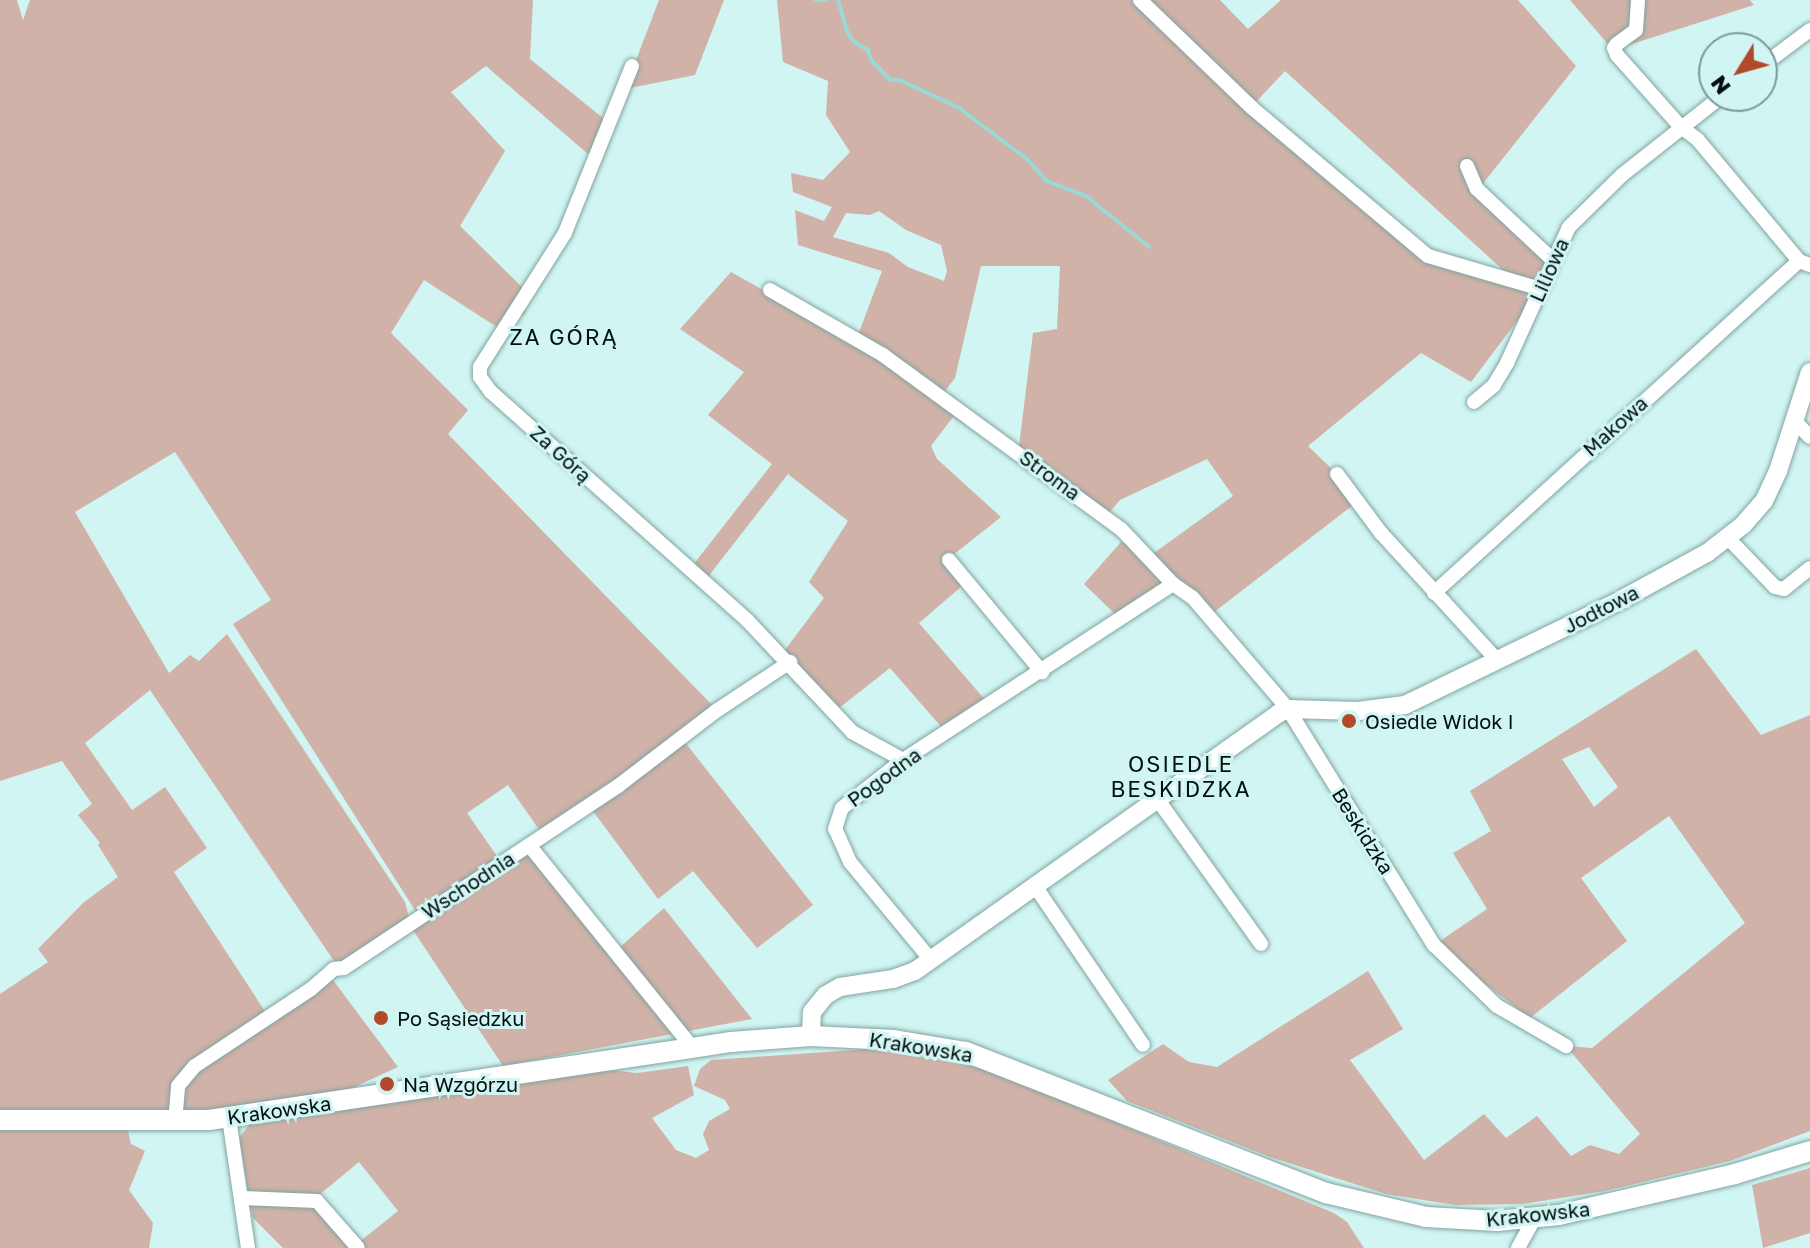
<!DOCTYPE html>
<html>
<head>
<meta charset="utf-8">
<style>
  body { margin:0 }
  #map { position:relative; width:1810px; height:1248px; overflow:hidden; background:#d0f5f2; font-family:"Golos Text",sans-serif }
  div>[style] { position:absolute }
  .green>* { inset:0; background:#d1b2a8 }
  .stream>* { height:4px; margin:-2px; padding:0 2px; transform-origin:2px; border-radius:2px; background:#99d9d6 }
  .roads { filter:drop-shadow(0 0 2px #81a4a2) drop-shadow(0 0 2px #81a4a2) }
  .minor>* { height:14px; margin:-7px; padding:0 7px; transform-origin:7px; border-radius:7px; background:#fff }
  .tertiary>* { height:18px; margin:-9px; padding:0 9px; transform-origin:9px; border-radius:9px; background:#fff }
  .secondary>* { height:20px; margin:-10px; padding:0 10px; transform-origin:10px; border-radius:10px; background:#fff }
  .dots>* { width:22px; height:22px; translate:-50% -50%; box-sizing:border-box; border:4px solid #d0f5f2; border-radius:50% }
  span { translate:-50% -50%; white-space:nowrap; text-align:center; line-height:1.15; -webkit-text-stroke:6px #d0f5f2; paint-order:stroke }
  .street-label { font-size:20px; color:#041010 }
  .poi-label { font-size:20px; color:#041010 }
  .left { translate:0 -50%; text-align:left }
  .neighbourhood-label { font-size:22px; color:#041010; letter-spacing:2px }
  .north { position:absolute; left:1698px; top:32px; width:80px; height:80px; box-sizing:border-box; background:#d0f5f2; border:2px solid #7e9998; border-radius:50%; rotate:233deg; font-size:22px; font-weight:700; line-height:32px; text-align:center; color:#041010 }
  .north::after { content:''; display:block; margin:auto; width:28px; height:36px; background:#b24a29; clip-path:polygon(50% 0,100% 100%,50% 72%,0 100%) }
</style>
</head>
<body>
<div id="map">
  <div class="green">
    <i style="clip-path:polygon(0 0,17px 0,23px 20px,30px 0,533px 0,530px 59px,609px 123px,588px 154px,486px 66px,451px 92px,505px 151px,460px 226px,528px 293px,525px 313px,503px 331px,424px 280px,391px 333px,468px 410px,448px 434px,716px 709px,645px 764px,540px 831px,508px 785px,467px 813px,499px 859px,535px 844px,620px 947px,664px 908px,752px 1019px,503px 1066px,409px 924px,418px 915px,233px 624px,271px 600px,175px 452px,75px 512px,169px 673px,190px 655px,199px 661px,227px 634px,405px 902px,409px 917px,344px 961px,334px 961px,150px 690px,85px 743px,132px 810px,165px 787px,207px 848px,174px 872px,268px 1016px,333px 980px,398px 1067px,348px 1090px,126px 1122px,131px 1144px,145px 1151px,129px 1190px,153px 1223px,149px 1248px,0 1248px,0 994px,48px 962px,38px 949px,83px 903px,118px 877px,98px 845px,100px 843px,78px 815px,92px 804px,62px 761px,0 781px)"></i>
    <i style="clip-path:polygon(659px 0,724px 0,695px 75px,625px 89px)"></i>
    <i style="clip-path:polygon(evenodd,777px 0,1220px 0,1248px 29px,1281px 0,1518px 0,1576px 66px,1481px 186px,1555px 254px,1541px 289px,1471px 382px,1421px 353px,1308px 446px,1337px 474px,1357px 502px,1209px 616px,1173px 584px,1154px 553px,1233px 496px,1207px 459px,1120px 500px,1108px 514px,1019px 446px,1033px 333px,1057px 329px,1060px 266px,981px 266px,955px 378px,945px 391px,938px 392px,858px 335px,882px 271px,798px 245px,795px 210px,824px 221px,832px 207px,793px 192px,791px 173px,823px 180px,850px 152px,826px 115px,828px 81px,783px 62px,777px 0,1285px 71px,1503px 270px,1536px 287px,1428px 256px,1252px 106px,1285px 71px,777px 0,879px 211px,906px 230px,941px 245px,947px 271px,944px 281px,908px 267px,889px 253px,833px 237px,846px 213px,870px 215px,879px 211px)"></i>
    <i style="clip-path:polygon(1570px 0,1750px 0,1754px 5px,1613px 50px)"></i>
    <i style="clip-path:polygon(731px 272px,880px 356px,966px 420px,965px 425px,953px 417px,931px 446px,937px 459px,1001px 517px,943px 563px,962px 586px,919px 623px,986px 701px,943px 729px,890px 668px,834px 712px,782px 654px,824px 598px,809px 582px,848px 521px,788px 474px,707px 578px,693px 565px,772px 464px,708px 415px,744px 372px,680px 329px)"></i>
    <i style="clip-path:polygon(1121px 542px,1137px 550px,1165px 586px,1117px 616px,1084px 584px)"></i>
    <i style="clip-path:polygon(evenodd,1696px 649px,1761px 735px,1810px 715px,1810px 1131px,1730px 1161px,1605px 1191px,1523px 1204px,1455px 1205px,1386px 1194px,1270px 1157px,1127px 1101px,1108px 1080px,1163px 1044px,1189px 1062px,1217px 1067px,1368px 971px,1403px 1029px,1350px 1060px,1424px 1160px,1484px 1114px,1506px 1138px,1537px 1116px,1571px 1156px,1590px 1145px,1619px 1154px,1640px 1134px,1566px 1046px,1592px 1048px,1745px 923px,1669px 816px,1581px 878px,1627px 941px,1530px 1018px,1434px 945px,1487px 909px,1453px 853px,1491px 831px,1470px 791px,1696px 649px,1589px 747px,1618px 787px,1594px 807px,1562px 759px,1589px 747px)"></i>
    <i style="clip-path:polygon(684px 741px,813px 905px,757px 948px,693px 871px,658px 899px,590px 807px)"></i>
    <i style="clip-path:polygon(868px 1049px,968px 1064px,1038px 1090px,1334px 1213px,1347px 1222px,1364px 1248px,363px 1248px,358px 1243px,398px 1211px,359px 1162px,319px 1195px,248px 1191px,239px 1138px,249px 1125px,598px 1069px,637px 1073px,688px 1066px,694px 1095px,652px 1118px,676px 1150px,696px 1158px,709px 1150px,703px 1134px,709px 1121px,730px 1109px,725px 1100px,694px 1086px,700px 1069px,711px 1060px)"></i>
    <i style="clip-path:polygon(1810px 1168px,1810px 1233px,1763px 1248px,1752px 1185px)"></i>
    <i style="clip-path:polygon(250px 1202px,312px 1204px,352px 1248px,283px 1248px,253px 1218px)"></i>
  </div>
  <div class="stream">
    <i style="left:815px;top:0;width:12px"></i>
    <i style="left:838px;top:0;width:32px;rotate:74deg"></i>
    <i style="left:847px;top:31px;width:12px;rotate:59deg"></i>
    <i style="left:853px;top:41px;width:17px;rotate:31deg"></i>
    <i style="left:868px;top:50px;width:10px;rotate:73deg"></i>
    <i style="left:871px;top:60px;width:28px;rotate:46deg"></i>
    <i style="left:890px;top:80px;width:10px"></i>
    <i style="left:900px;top:80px;width:65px;rotate:25.4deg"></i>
    <i style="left:959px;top:108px;width:85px;rotate:36.9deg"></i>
    <i style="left:1027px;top:159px;width:30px;rotate:48deg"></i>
    <i style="left:1047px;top:181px;width:42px;rotate:21deg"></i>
    <i style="left:1086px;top:196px;width:81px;rotate:39deg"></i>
  </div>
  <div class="roads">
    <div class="minor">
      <i style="left:1140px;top:0;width:154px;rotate:43.9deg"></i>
      <i style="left:1251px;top:107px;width:231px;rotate:40.1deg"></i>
      <i style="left:1428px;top:256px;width:118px;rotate:16.3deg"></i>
      <i style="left:1638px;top:1px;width:29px;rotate:94deg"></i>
      <i style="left:1636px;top:30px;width:24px;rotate:144deg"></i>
      <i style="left:1617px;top:44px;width:5px;rotate:127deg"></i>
      <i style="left:1614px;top:48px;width:8px;rotate:67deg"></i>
      <i style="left:1617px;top:55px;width:96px;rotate:48.4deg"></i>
      <i style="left:1681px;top:127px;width:21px;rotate:37deg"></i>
      <i style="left:1698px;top:140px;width:158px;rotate:50.1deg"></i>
      <i style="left:1799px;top:261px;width:12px;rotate:20deg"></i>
      <i style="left:632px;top:66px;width:180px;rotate:111.9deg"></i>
      <i style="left:565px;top:233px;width:159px;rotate:122.4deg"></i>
      <i style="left:480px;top:367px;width:10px;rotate:90deg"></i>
      <i style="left:480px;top:377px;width:19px;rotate:54deg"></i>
      <i style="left:491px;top:392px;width:343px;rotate:41.7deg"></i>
      <i style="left:747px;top:620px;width:154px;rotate:46.8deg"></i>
      <i style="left:852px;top:732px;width:58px;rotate:28.8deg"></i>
      <i style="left:1762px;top:66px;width:60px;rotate:-36.9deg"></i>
      <i style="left:1467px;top:166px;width:25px;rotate:67deg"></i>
      <i style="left:1477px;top:189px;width:104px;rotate:43.1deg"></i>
      <i style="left:770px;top:290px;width:130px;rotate:29.9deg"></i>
      <i style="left:883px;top:355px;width:295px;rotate:36.2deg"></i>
      <i style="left:1121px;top:529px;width:76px;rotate:46.6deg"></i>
      <i style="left:1173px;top:584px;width:24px;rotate:35deg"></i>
      <i style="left:1193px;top:598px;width:146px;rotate:49.4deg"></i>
      <i style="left:1288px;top:709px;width:278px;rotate:58.3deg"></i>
      <i style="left:1434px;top:945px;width:88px;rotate:44.1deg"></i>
      <i style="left:1497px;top:1006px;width:80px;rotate:30.1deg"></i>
      <i style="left:1474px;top:402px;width:26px;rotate:-40deg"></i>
      <i style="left:1494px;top:385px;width:26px;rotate:-59deg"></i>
      <i style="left:1507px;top:363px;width:149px;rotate:-65.5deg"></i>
      <i style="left:1569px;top:227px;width:74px;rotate:-44.5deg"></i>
      <i style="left:1622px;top:175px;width:127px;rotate:-38.3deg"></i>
      <i style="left:1794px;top:420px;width:23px;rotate:47deg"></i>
      <i style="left:1337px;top:474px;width:74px;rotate:53.3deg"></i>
      <i style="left:1381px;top:533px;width:172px;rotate:47.6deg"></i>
      <i style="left:1728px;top:538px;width:68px;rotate:46.2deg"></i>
      <i style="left:1775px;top:587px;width:9px;rotate:13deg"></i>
      <i style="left:1784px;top:589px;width:33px;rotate:-39deg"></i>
      <i style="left:949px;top:560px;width:146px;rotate:50.3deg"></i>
      <i style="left:1434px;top:593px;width:493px;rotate:-42.3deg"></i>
      <i style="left:1158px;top:800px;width:177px;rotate:54.4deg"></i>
      <i style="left:529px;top:845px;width:260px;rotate:51.1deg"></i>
      <i style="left:1035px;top:886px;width:192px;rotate:55.8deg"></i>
      <i style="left:931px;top:960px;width:127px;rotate:-129.6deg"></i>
      <i style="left:850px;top:862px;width:36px;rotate:-114deg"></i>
      <i style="left:835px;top:829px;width:22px;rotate:-72deg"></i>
      <i style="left:842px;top:808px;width:78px;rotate:-38.2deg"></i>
      <i style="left:903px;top:760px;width:322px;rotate:-33.1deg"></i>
      <i style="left:229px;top:1118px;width:131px;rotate:81.7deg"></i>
      <i style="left:175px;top:1122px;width:36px;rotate:-85deg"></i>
      <i style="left:178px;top:1086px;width:26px;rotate:-50deg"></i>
      <i style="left:195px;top:1066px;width:139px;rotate:-33.6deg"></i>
      <i style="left:311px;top:989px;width:30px;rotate:-41deg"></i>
      <i style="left:334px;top:969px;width:10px;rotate:-6deg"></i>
      <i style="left:344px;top:968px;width:329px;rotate:-33.6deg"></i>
      <i style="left:618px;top:786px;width:123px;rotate:-37.4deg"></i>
      <i style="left:716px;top:711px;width:89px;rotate:-33.5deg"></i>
      <i style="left:242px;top:1198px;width:75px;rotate:2.3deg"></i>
      <i style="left:317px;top:1201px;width:62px;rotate:48.9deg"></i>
      <i style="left:1518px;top:1248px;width:25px;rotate:-61deg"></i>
      <i style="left:1530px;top:1226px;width:7px;rotate:-90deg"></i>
    </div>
    <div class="tertiary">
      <i style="left:811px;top:1036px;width:24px;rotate:-88deg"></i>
      <i style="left:812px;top:1012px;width:22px;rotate:-51deg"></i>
      <i style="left:826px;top:995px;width:16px;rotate:-30deg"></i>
      <i style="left:840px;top:987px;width:54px;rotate:-8.6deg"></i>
      <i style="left:893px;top:979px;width:23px;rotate:-20deg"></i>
      <i style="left:915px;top:971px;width:446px;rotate:-35.3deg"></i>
      <i style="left:1279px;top:713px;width:10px;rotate:-24deg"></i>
      <i style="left:1288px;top:709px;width:70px;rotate:1.6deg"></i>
      <i style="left:1358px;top:711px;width:47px;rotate:-7.3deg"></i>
      <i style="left:1405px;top:705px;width:240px;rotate:-25.9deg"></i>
      <i style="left:1621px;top:600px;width:98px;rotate:-28.7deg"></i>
      <i style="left:1707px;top:553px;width:46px;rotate:-37.9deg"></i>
      <i style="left:1743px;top:525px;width:32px;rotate:-49deg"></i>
      <i style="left:1764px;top:501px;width:33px;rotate:-65deg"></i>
      <i style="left:1778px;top:471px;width:104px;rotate:-72.1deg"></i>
    </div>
    <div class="secondary">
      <i style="left:0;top:1120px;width:209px"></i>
      <i style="left:209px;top:1120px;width:528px;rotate:-8.5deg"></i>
      <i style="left:731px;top:1042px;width:80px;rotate:-4.3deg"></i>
      <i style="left:811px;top:1036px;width:83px;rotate:2.8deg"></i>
      <i style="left:894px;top:1040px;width:73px;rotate:9.5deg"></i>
      <i style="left:966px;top:1052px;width:387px;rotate:21.4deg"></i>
      <i style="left:1326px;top:1193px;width:103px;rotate:13.5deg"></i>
      <i style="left:1426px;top:1217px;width:71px;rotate:3.2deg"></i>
      <i style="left:1497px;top:1221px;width:62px;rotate:-5.5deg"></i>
      <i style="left:1559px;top:1215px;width:181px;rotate:-13.1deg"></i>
      <i style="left:1735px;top:1174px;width:78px;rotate:-17deg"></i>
    </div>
  </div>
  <div class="dots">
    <i style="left:1349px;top:721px;background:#b24a29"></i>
    <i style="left:381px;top:1018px;background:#b24a29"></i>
    <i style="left:387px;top:1084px;background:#b24a29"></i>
  </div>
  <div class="street-label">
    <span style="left:1549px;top:270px;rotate:-66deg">Liliowa</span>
    <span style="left:1615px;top:426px;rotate:-42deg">Makowa</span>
    <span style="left:561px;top:454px;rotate:42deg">Za Górą</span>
    <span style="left:1050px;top:475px;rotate:36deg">Stroma</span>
    <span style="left:1601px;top:609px;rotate:-27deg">Jodłowa</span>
    <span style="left:884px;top:777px;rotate:-36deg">Pogodna</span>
    <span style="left:1363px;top:831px;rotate:58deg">Beskidzka</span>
    <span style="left:468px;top:885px;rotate:-33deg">Wschodnia</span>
    <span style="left:921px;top:1047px;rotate:9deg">Krakowska</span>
    <span style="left:279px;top:1110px;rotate:-8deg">Krakowska</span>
    <span style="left:1538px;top:1214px;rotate:-6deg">Krakowska</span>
  </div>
  <div class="poi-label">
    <span class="left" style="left:1365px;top:721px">Osiedle Widok I</span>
    <span class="left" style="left:397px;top:1018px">Po Sąsiedzku</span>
    <span class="left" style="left:403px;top:1084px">Na Wzgórzu</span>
  </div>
  <div class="neighbourhood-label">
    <span style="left:564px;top:337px">ZA GÓRĄ</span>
    <span style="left:1181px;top:776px">OSIEDLE<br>BESKIDZKA</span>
  </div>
  <div class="north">N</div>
</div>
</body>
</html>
